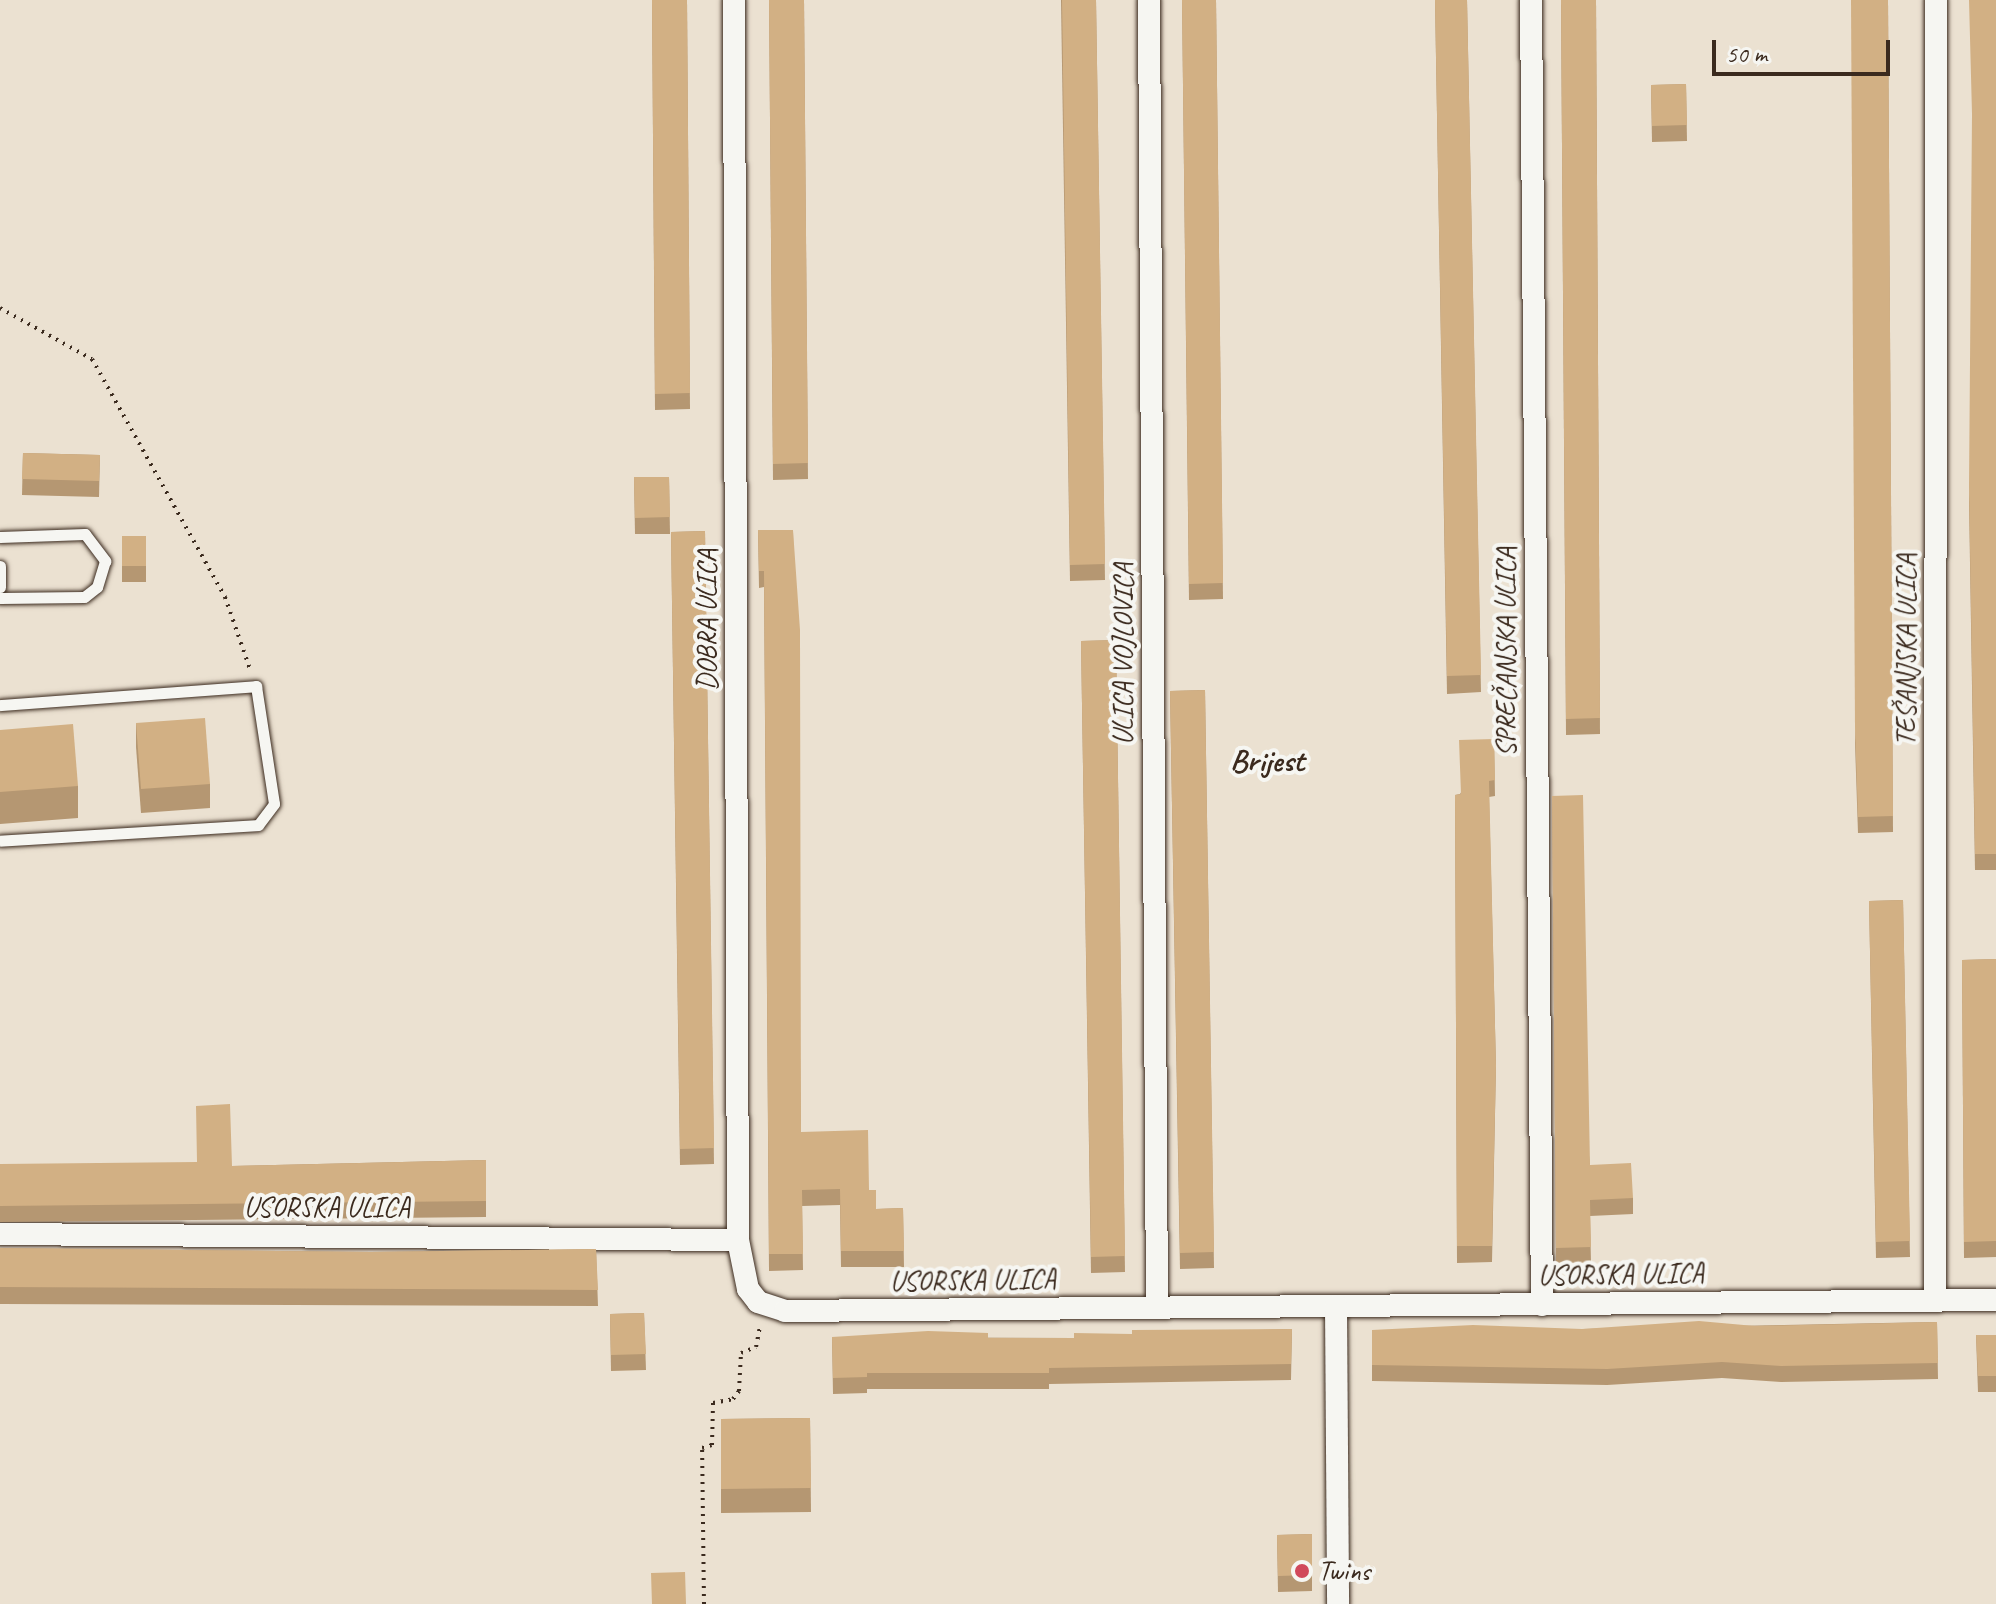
<!DOCTYPE html>
<html>
<head>
<meta charset="utf-8">
<style>
  body { margin:0 }
  #map { position:relative; width:1996px; height:1604px; overflow:hidden; background:#ebe1d1; font-family:Caveat,sans-serif }
  div>[style] { position:absolute }
  .path>* { height:4px; margin-top:-2px; transform-origin:0; background:repeating-linear-gradient(90deg,#3b2a1e 0 2px,transparent 0 8px) }
  .roads { filter:drop-shadow(0 0 2px #3b2a1e) drop-shadow(0 0 2px #3b2a1e) }
  .service>* { height:11px; margin:-5.5px; padding:0 5.5px; transform-origin:5.5px; border-radius:5.5px; background:#f6f6f2 }
  .minor>* { height:22px; margin:-11px; padding:0 11px; transform-origin:11px; border-radius:11px; background:#f6f6f2 }
  .wall>* { inset:0; background:#b59772 }
  .building>* { inset:0; background:#d2b084 }
  .dots>* { width:22px; height:22px; translate:-50% -50%; box-sizing:border-box; border:4px solid #f6f6f2; border-radius:50% }
  span { translate:-50% -50%; white-space:nowrap; text-align:center; line-height:1.15; -webkit-text-stroke:8px #f6f6f2; paint-order:stroke }
  .street-label { font-size:28px; color:#3b2a1e }
  .poi-label { font-size:28px; color:#3b2a1e }
  .left { translate:0 -50%; text-align:left }
  .quarter-label { font-size:32px; color:#3b2a1e; font-weight:700 }
  .scale { position:absolute; left:1712px; top:40px; width:178px; height:36px; box-sizing:border-box; border:4px solid #3b2a1e; border-top:0; padding-left:10px; font-size:24px; line-height:28px; white-space:nowrap; color:#3b2a1e; -webkit-text-stroke:6px #f6f6f2; paint-order:stroke }
</style>
</head>
<body>
<div id="map">
  <div class="path">
    <i style="left:0;top:308px;width:105px;rotate:29deg"></i>
    <i style="left:92px;top:359px;width:273px;rotate:60.8deg"></i>
    <i style="left:225px;top:597px;width:76px;rotate:70.9deg"></i>
    <i style="left:704px;top:1604px;width:156px;rotate:-90.7deg"></i>
    <i style="left:702px;top:1448px;width:10px;rotate:-17deg"></i>
    <i style="left:712px;top:1445px;width:42px;rotate:-88.6deg"></i>
    <i style="left:713px;top:1403px;width:20px;rotate:-11deg"></i>
    <i style="left:733px;top:1399px;width:10px;rotate:-53deg"></i>
    <i style="left:739px;top:1391px;width:38px;rotate:-87deg"></i>
    <i style="left:741px;top:1353px;width:16px;rotate:-22deg"></i>
    <i style="left:756px;top:1347px;width:21px;rotate:-79deg"></i>
  </div>
  <div class="roads">
    <div class="service">
      <i style="left:0;top:537px;width:85px;rotate:-2deg"></i>
      <i style="left:85px;top:534px;width:34px;rotate:53deg"></i>
      <i style="left:105px;top:561px;width:27px;rotate:107deg"></i>
      <i style="left:97px;top:587px;width:16px;rotate:142deg"></i>
      <i style="left:84px;top:597px;width:84px;rotate:179.3deg"></i>
      <i style="left:0;top:566px;width:21px;rotate:90deg"></i>
      <i style="left:0;top:705px;width:257px;rotate:-4.2deg"></i>
      <i style="left:256px;top:686px;width:119px;rotate:81.3deg"></i>
      <i style="left:274px;top:804px;width:26px;rotate:127deg"></i>
      <i style="left:258px;top:825px;width:258px;rotate:176.5deg"></i>
    </div>
    <div class="minor">
      <i style="left:734px;top:0;width:1240px;rotate:89.82deg"></i>
      <i style="left:1149px;top:0;width:1308px;rotate:89.65deg"></i>
      <i style="left:1531px;top:0;width:1305px;rotate:89.52deg"></i>
      <i style="left:0;top:1234px;width:738px;rotate:0.47deg"></i>
      <i style="left:738px;top:1240px;width:50px;rotate:78.5deg"></i>
      <i style="left:748px;top:1289px;width:16px;rotate:52deg"></i>
      <i style="left:758px;top:1302px;width:28px;rotate:18deg"></i>
      <i style="left:785px;top:1311px;width:1211px;rotate:-0.52deg"></i>
      <i style="left:1935px;top:1300px;width:1300px;rotate:-89.96deg"></i>
      <i style="left:1336px;top:1306px;width:298px;rotate:89.6deg"></i>
    </div>
  </div>
  <div class="wall">
    <i style="clip-path:polygon(652px 0,687px 0,690px 409px,655px 410px)"></i>
    <i style="clip-path:polygon(769px 0,804px 0,808px 479px,773px 480px)"></i>
    <i style="clip-path:polygon(1061px 0,1096px 0,1105px 580px,1070px 581px)"></i>
    <i style="clip-path:polygon(1182px 0,1216px 0,1223px 599px,1189px 600px)"></i>
    <i style="clip-path:polygon(1435px 0,1467px 0,1481px 692px,1447px 694px)"></i>
    <i style="clip-path:polygon(1561px 0,1596px 0,1600px 734px,1566px 735px)"></i>
    <i style="clip-path:polygon(1888px 0,1893px 832px,1858px 833px,1855px 743px)"></i>
    <i style="clip-path:polygon(1996px 0,1996px 870px,1975px 870px,1969px 502px)"></i>
    <i style="clip-path:polygon(1686px 84px,1687px 141px,1652px 142px,1651px 85px)"></i>
    <i style="clip-path:polygon(23px 453px,100px 455px,99px 497px,22px 495px)"></i>
    <i style="clip-path:polygon(634px 477px,669px 477px,670px 534px,635px 534px)"></i>
    <i style="clip-path:polygon(758px 530px,793px 530px,801px 1132px,869px 1190px,876px 1209px,903px 1208px,904px 1267px,841px 1267px,840px 1205px,802px 1206px,803px 1270px,769px 1271px,764px 587px,759px 588px)"></i>
    <i style="clip-path:polygon(705px 531px,714px 1164px,680px 1165px,671px 532px)"></i>
    <i style="clip-path:polygon(122px 536px,146px 536px,146px 582px,122px 582px)"></i>
    <i style="clip-path:polygon(1116px 640px,1125px 1272px,1091px 1273px,1081px 641px)"></i>
    <i style="clip-path:polygon(1205px 690px,1214px 1268px,1180px 1269px,1170px 691px)"></i>
    <i style="clip-path:polygon(136px 723px,210px 784px,210px 808px,141px 813px,136px 747px)"></i>
    <i style="clip-path:polygon(0 730px,78px 786px,78px 818px,0 824px)"></i>
    <i style="clip-path:polygon(1494px 739px,1495px 796px,1489px 797px,1496px 1066px,1492px 1262px,1457px 1263px,1455px 795px,1460px 794px)"></i>
    <i style="clip-path:polygon(1552px 796px,1590px 1165px,1633px 1198px,1633px 1214px,1590px 1216px,1591px 1263px,1556px 1264px)"></i>
    <i style="clip-path:polygon(1903px 900px,1910px 1257px,1876px 1258px,1869px 901px)"></i>
    <i style="clip-path:polygon(1996px 959px,1996px 1257px,1964px 1258px,1962px 960px)"></i>
    <i style="clip-path:polygon(486px 1160px,486px 1217px,0 1222px,0 1164px,232px 1166px)"></i>
    <i style="clip-path:polygon(0 1248px,371px 1252px,596px 1249px,598px 1306px,0 1304px)"></i>
    <i style="clip-path:polygon(644px 1313px,646px 1370px,611px 1371px,610px 1314px)"></i>
    <i style="clip-path:polygon(1937px 1322px,1938px 1379px,1781px 1382px,1722px 1378px,1607px 1385px,1372px 1381px,1372px 1330px,1582px 1329px)"></i>
    <i style="clip-path:polygon(1292px 1329px,1291px 1380px,1049px 1384px,1049px 1389px,867px 1389px,867px 1393px,833px 1394px,832px 1337px,1074px 1338px,1132px 1334px)"></i>
    <i style="clip-path:polygon(1976px 1335px,1996px 1335px,1996px 1392px,1978px 1392px)"></i>
    <i style="clip-path:polygon(810px 1418px,811px 1512px,721px 1513px,721px 1419px)"></i>
    <i style="clip-path:polygon(1312px 1534px,1312px 1591px,1278px 1592px,1277px 1535px)"></i>
  </div>
  <div class="building">
    <i style="clip-path:polygon(652px 0,687px 0,690px 393px,655px 394px)"></i>
    <i style="clip-path:polygon(769px 0,804px 0,808px 463px,773px 464px)"></i>
    <i style="clip-path:polygon(1062px 0,1096px 0,1105px 564px,1070px 565px)"></i>
    <i style="clip-path:polygon(1182px 0,1216px 0,1223px 583px,1189px 584px)"></i>
    <i style="clip-path:polygon(1435px 0,1467px 0,1481px 675px,1447px 676px)"></i>
    <i style="clip-path:polygon(1561px 0,1596px 0,1600px 718px,1566px 719px)"></i>
    <i style="clip-path:polygon(1851px 0,1888px 0,1893px 816px,1858px 817px,1855px 727px)"></i>
    <i style="clip-path:polygon(1969px 0,1996px 0,1996px 854px,1975px 854px,1969px 486px,1972px 114px)"></i>
    <i style="clip-path:polygon(1686px 84px,1687px 125px,1652px 126px,1651px 85px)"></i>
    <i style="clip-path:polygon(23px 453px,100px 455px,99px 481px,22px 479px)"></i>
    <i style="clip-path:polygon(634px 477px,669px 477px,670px 517px,635px 518px)"></i>
    <i style="clip-path:polygon(758px 530px,793px 530px,800px 630px,801px 1132px,868px 1130px,869px 1190px,876px 1190px,876px 1209px,903px 1208px,904px 1251px,841px 1251px,840px 1189px,802px 1190px,803px 1254px,769px 1254px,764px 571px,759px 571px)"></i>
    <i style="clip-path:polygon(705px 531px,714px 1148px,680px 1149px,671px 532px)"></i>
    <i style="clip-path:polygon(122px 536px,146px 536px,146px 566px,122px 566px)"></i>
    <i style="clip-path:polygon(1116px 640px,1125px 1256px,1091px 1257px,1081px 641px)"></i>
    <i style="clip-path:polygon(1205px 690px,1214px 1252px,1180px 1253px,1170px 691px)"></i>
    <i style="clip-path:polygon(205px 718px,210px 784px,141px 789px,136px 723px)"></i>
    <i style="clip-path:polygon(73px 724px,78px 786px,0 792px,0 730px)"></i>
    <i style="clip-path:polygon(1494px 739px,1495px 780px,1489px 781px,1496px 1066px,1492px 1246px,1457px 1246px,1455px 795px,1461px 794px,1459px 740px)"></i>
    <i style="clip-path:polygon(1583px 795px,1590px 1165px,1631px 1163px,1633px 1198px,1590px 1200px,1591px 1247px,1556px 1248px,1552px 796px)"></i>
    <i style="clip-path:polygon(1903px 900px,1910px 1241px,1876px 1242px,1869px 901px)"></i>
    <i style="clip-path:polygon(1996px 959px,1996px 1241px,1964px 1242px,1962px 960px)"></i>
    <i style="clip-path:polygon(230px 1104px,232px 1166px,486px 1160px,486px 1201px,0 1206px,0 1164px,197px 1162px,196px 1106px)"></i>
    <i style="clip-path:polygon(0 1248px,371px 1252px,596px 1249px,598px 1290px,0 1287px)"></i>
    <i style="clip-path:polygon(644px 1313px,646px 1354px,611px 1355px,610px 1314px)"></i>
    <i style="clip-path:polygon(1699px 1321px,1755px 1326px,1937px 1322px,1938px 1363px,1781px 1366px,1722px 1362px,1607px 1369px,1372px 1365px,1372px 1330px,1473px 1325px,1582px 1329px)"></i>
    <i style="clip-path:polygon(1292px 1329px,1291px 1364px,1049px 1368px,1049px 1373px,867px 1373px,867px 1377px,833px 1378px,832px 1337px,928px 1331px,988px 1333px,988px 1338px,1074px 1338px,1074px 1333px,1132px 1334px,1132px 1330px)"></i>
    <i style="clip-path:polygon(1976px 1335px,1996px 1335px,1996px 1376px,1978px 1376px)"></i>
    <i style="clip-path:polygon(810px 1418px,811px 1488px,721px 1489px,721px 1419px)"></i>
    <i style="clip-path:polygon(1312px 1534px,1312px 1575px,1278px 1576px,1277px 1535px)"></i>
    <i style="clip-path:polygon(685px 1572px,686px 1604px,652px 1604px,651px 1573px)"></i>
  </div>
  <div class="dots">
    <i style="left:1302px;top:1571px;background:#d1495b"></i>
  </div>
  <div class="street-label">
    <span style="left:707px;top:620px;rotate:-90deg">DOBRA ULICA</span>
    <span style="left:1906px;top:650px;rotate:-90deg">TEŠANJSKA ULICA</span>
    <span style="left:1506px;top:652px;rotate:-90deg">SPREČANSKA ULICA</span>
    <span style="left:1123px;top:654px;rotate:-90deg">ULICA VOJLOVICA</span>
    <span style="left:327px;top:1207px">USORSKA ULICA</span>
    <span style="left:1621px;top:1274px;rotate:-1deg">USORSKA ULICA</span>
    <span style="left:973px;top:1280px;rotate:-1deg">USORSKA ULICA</span>
  </div>
  <div class="poi-label">
    <span class="left" style="left:1318px;top:1571px">Twins</span>
  </div>
  <div class="quarter-label">
    <span style="left:1267px;top:761px">Brijest</span>
  </div>
  <div class="scale">50 m</div>
</div>
</body>
</html>
